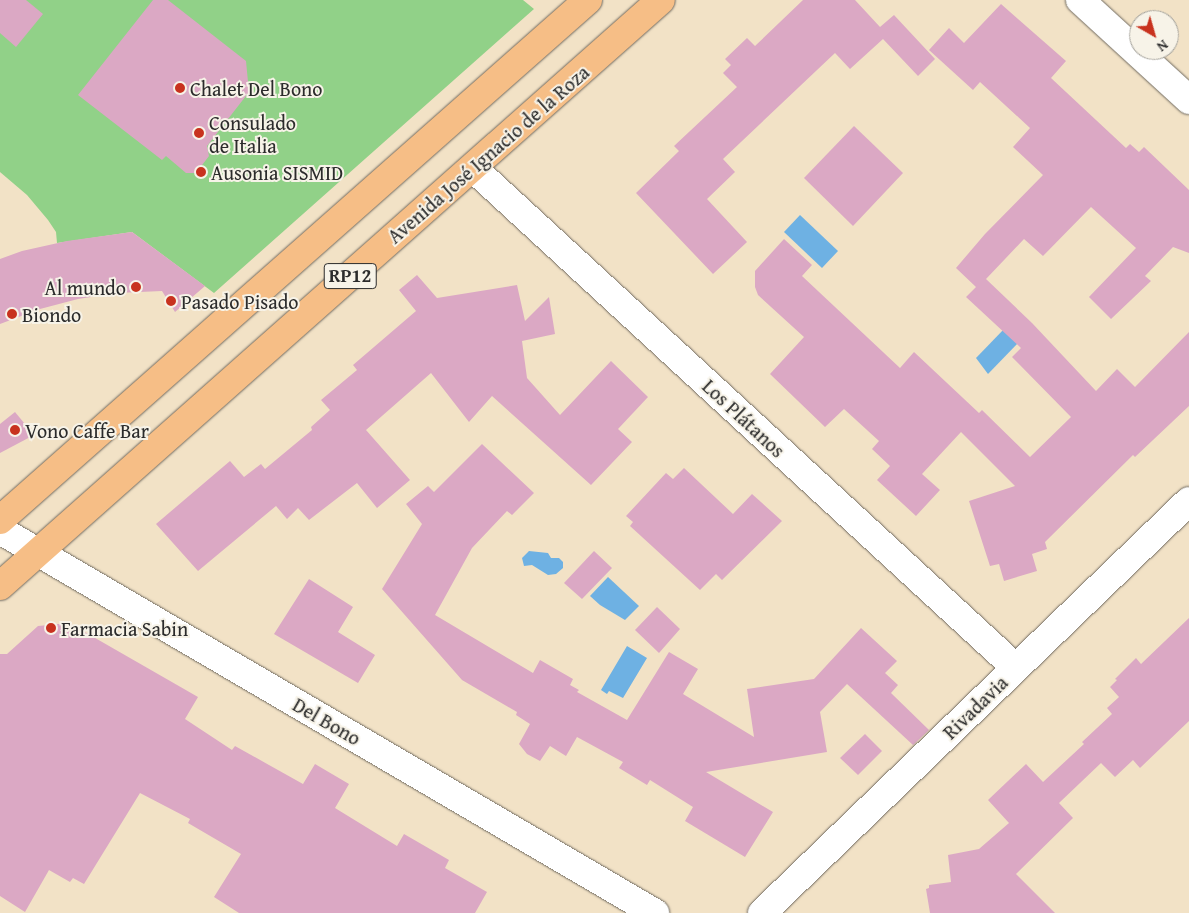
<!DOCTYPE html>
<html>
<head>
<meta charset="utf-8">
<style>
  body { margin:0 }
  #map { position:relative; width:1189px; height:913px; overflow:hidden; background:#f2e2c6; font-family:"Gentium Book Plus",serif }
  div>[style] { position:absolute }
  .green>* { inset:0; background:#91d188 }
  .water>* { inset:0; background:#6eb1e3 }
  .building>* { inset:0; background:#dba8c4 }
  .roads { filter:drop-shadow(0 0 1px #716b61) drop-shadow(0 0 1px #716b61) }
  .street>* { height:28px; margin:-14px; padding:0 14px; transform-origin:14px; border-radius:14px; background:#fff }
  .primary>* { height:28px; margin:-14px; padding:0 14px; transform-origin:14px; border-radius:14px; background:#f6be86 }
  .dots>* { width:14px; height:14px; translate:-50% -50%; box-sizing:border-box; border:2px solid #f7f3e8; border-radius:50% }
  span { translate:-50% -50%; white-space:nowrap; text-align:center; line-height:1.15; -webkit-text-stroke:4px #f7f3e8; paint-order:stroke }
  .shield-label span { padding:1px 4px; background:#f7f3e8; border:1px solid; border-radius:4px; -webkit-text-stroke-width:0 }
  .shield-label { font-size:19px; color:#2b2b2b; font-weight:700 }
  .poi-label { font-size:20px; color:#2b2b2b }
  .left { translate:0 -50%; text-align:left }
  .right { translate:-100% -50%; text-align:right }
  .street-label { font-size:20px; color:#2b2b2b }
  .north { position:absolute; left:1129px; top:10px; width:50px; height:50px; box-sizing:border-box; background:#f7f3e8; border:1px solid #a5a39c; border-radius:50%; rotate:142deg; font-size:14px; font-weight:700; line-height:20px; text-align:center; color:#2b2b2b }
  .north::after { content:''; display:block; margin:auto; width:18px; height:22px; background:#c8321e; clip-path:polygon(50% 0,100% 100%,50% 72%,0 100%) }
</style>
</head>
<body>
<div id="map">
  <div class="green">
    <i style="clip-path:polygon(0 0,523px 0,534px 9px,214px 293px,132px 232px,57px 243px,56px 232px,48px 220px,27px 195px,0 172px)"></i>
  </div>
  <div class="water">
    <i style="clip-path:polygon(800px 215px,838px 251px,822px 268px,784px 232px)"></i>
    <i style="clip-path:polygon(1005px 328px,1019px 342px,988px 374px,976px 358px)"></i>
    <i style="clip-path:polygon(529px 551px,548px 553px,551px 558px,559px 558px,563px 562px,563px 568px,556px 574px,548px 575px,532px 565px,524px 566px,522px 558px)"></i>
    <i style="clip-path:polygon(608px 577px,639px 606px,625px 620px,600px 605px,590px 596px)"></i>
    <i style="clip-path:polygon(627px 646px,647px 658px,623px 698px,609px 691px,607px 694px,601px 690px)"></i>
  </div>
  <div class="building">
    <i style="clip-path:polygon(0 0,26px 0,43px 14px,16px 47px,0 33px)"></i>
    <i style="clip-path:polygon(153px 0,168px 0,246px 61px,249px 92px,207px 146px,209px 156px,196px 173px,186px 173px,166px 156px,162px 160px,78px 95px)"></i>
    <i style="clip-path:polygon(803px 0,855px 0,880px 27px,894px 15px,935px 59px,918px 76px,883px 39px,850px 69px,835px 53px,723px 159px,735px 172px,707px 199px,747px 242px,713px 274px,636px 193px,679px 151px,674px 146px,737px 87px,723px 73px,731px 65px,725px 59px,747px 38px,755px 46px)"></i>
    <i style="clip-path:polygon(1001px 4px,1066px 61px,1051px 78px,1126px 148px,1130px 144px,1139px 152px,1144px 147px,1189px 190px,1189px 253px,1173px 247px,1145px 276px,1151px 281px,1111px 319px,1089px 297px,1136px 248px,1091px 207px,1043px 256px,1024px 239px,986px 279px,1032px 323px,1096px 391px,1117px 369px,1135px 387px,1189px 332px,1189px 406px,1135px 457px,1133px 455px,1045px 542px,1047px 549px,1032px 554px,1037px 571px,1004px 581px,999px 564px,990px 566px,969px 501px,1015px 486px,961px 432px,922px 474px,940px 490px,916px 516px,877px 480px,890px 466px,872px 449px,879px 441px,844px 409px,825px 427px,770px 374px,804px 337px,758px 295px,755px 287px,755px 271px,784px 239px,812px 265px,802px 276px,900px 368px,914px 352px,979px 413px,982px 410px,1030px 457px,1071px 417px,1012px 357px,1021px 348px,966px 297px,976px 287px,956px 268px,985px 234px,1043px 175px,1013px 147px,1030px 128px,980px 82px,973px 90px,929px 50px,949px 28px,964px 43px)"></i>
    <i style="clip-path:polygon(854px 126px,903px 173px,853px 226px,804px 178px)"></i>
    <i style="clip-path:polygon(132px 232px,205px 286px,175px 312px,162px 291px,117px 293px,78px 299px,40px 309px,0 324px,0 259px,22px 251px,67px 241px)"></i>
    <i style="clip-path:polygon(417px 275px,437px 298px,517px 285px,525px 321px,549px 297px,555px 334px,522px 341px,527px 378px,560px 415px,611px 361px,648px 397px,618px 429px,632px 442px,591px 485px,492px 396px,469px 422px,431px 373px,366px 430px,410px 480px,377px 508px,357px 483px,309px 520px,298px 508px,287px 519px,276px 506px,198px 571px,156px 524px,230px 461px,244px 477px,261px 464px,265px 469px,312px 430px,311px 427px,330px 410px,321px 400px,357px 370px,353px 365px,416px 311px,399px 290px)"></i>
    <i style="clip-path:polygon(15px 412px,34px 435px,0 453px,0 424px)"></i>
    <i style="clip-path:polygon(482px 444px,534px 493px,512px 515px,507px 511px,472px 548px,435px 615px,533px 673px,540px 660px,573px 679px,570px 685px,579px 690px,577px 692px,627px 720px,669px 652px,698px 669px,683px 694px,754px 737px,747px 689px,814px 679px,861px 628px,897px 661px,885px 673px,898px 685px,891px 693px,929px 730px,913px 745px,847px 684px,820px 712px,827px 752px,706px 772px,773px 812px,745px 857px,685px 821px,693px 807px,650px 780px,647px 785px,619px 768px,623px 762px,577px 737px,566px 756px,550px 746px,540px 761px,527px 754px,519px 744px,530px 724px,516px 715px,517px 712px,462px 680px,382px 589px,422px 524px,406px 504px,428px 486px,434px 492px)"></i>
    <i style="clip-path:polygon(684px 468px,733px 514px,752px 494px,782px 521px,722px 580px,716px 574px,700px 590px,630px 526px,633px 522px,626px 516px,666px 473px,673px 479px)"></i>
    <i style="clip-path:polygon(594px 551px,612px 568px,582px 599px,564px 583px)"></i>
    <i style="clip-path:polygon(309px 579px,353px 607px,338px 632px,375px 655px,358px 683px,274px 634px)"></i>
    <i style="clip-path:polygon(657px 607px,680px 629px,659px 653px,635px 630px)"></i>
    <i style="clip-path:polygon(1189px 618px,1189px 721px,1140px 768px,1133px 760px,1115px 777px,1101px 763px,1059px 803px,1073px 818px,1016px 874px,1055px 913px,930px 913px,926px 889px,929px 888px,929px 885px,951px 882px,948px 855px,979px 849px,1009px 823px,988px 800px,1026px 764px,1043px 782px,1084px 744px,1082px 742px,1112px 714px,1107px 708px,1119px 697px,1110px 687px,1117px 680px,1115px 679px,1136px 658px,1141px 664px)"></i>
    <i style="clip-path:polygon(69px 623px,198px 697px,185px 719px,232px 750px,235px 746px,303px 784px,315px 764px,349px 784px,335px 808px,397px 846px,404px 834px,449px 860px,445px 868px,487px 892px,475px 913px,239px 913px,214px 897px,241px 854px,188px 823px,190px 819px,140px 793px,84px 884px,73px 878px,70px 882px,49px 870px,25px 912px,0 896px,0 654px,7px 654px,38px 626px)"></i>
    <i style="clip-path:polygon(865px 734px,882px 751px,858px 775px,840px 758px)"></i>
  </div>
  <div class="roads">
    <div class="street">
      <i style="left:1080px;top:0;width:148px;rotate:42.5deg"></i>
      <i style="left:473px;top:168px;width:738px;rotate:42.64deg"></i>
      <i style="left:0;top:530px;width:759px;rotate:30.32deg"></i>
      <i style="left:762px;top:913px;width:593px;rotate:-43.98deg"></i>
    </div>
    <div class="primary">
      <i style="left:0;top:520px;width:785px;rotate:-41.49deg"></i>
      <i style="left:0;top:586px;width:883px;rotate:-41.56deg"></i>
    </div>
  </div>
  <div class="dots">
    <i style="left:180px;top:88px;background:#c8321e"></i>
    <i style="left:199px;top:133px;background:#c8321e"></i>
    <i style="left:201px;top:172px;background:#c8321e"></i>
    <i style="left:136px;top:287px;background:#c8321e"></i>
    <i style="left:171px;top:301px;background:#c8321e"></i>
    <i style="left:12px;top:314px;background:#c8321e"></i>
    <i style="left:15px;top:430px;background:#c8321e"></i>
    <i style="left:51px;top:628px;background:#c8321e"></i>
  </div>
  <div class="shield-label">
    <span style="left:350px;top:276px">RP12</span>
  </div>
  <div class="poi-label">
    <span class="left" style="left:190px;top:88px">Chalet Del Bono</span>
    <span class="left" style="left:209px;top:134px">Consulado<br>de Italia</span>
    <span class="left" style="left:211px;top:172px">Ausonia SISMID</span>
    <span class="right" style="left:126px;top:287px">Al mundo</span>
    <span class="left" style="left:181px;top:301px">Pasado Pisado</span>
    <span class="left" style="left:22px;top:314px">Biondo</span>
    <span class="left" style="left:25px;top:430px">Vono Caffe Bar</span>
    <span class="left" style="left:61px;top:628px">Farmacia Sabin</span>
  </div>
  <div class="street-label">
    <span style="left:488px;top:154px;rotate:-41deg">Avenida José Ignacio de la Roza</span>
    <span style="left:744px;top:418px;rotate:43deg">Los Plátanos</span>
    <span style="left:975px;top:707px;rotate:-44deg">Rivadavia</span>
    <span style="left:327px;top:721px;rotate:30deg">Del Bono</span>
  </div>
  <div class="north">N</div>
</div>
</body>
</html>
